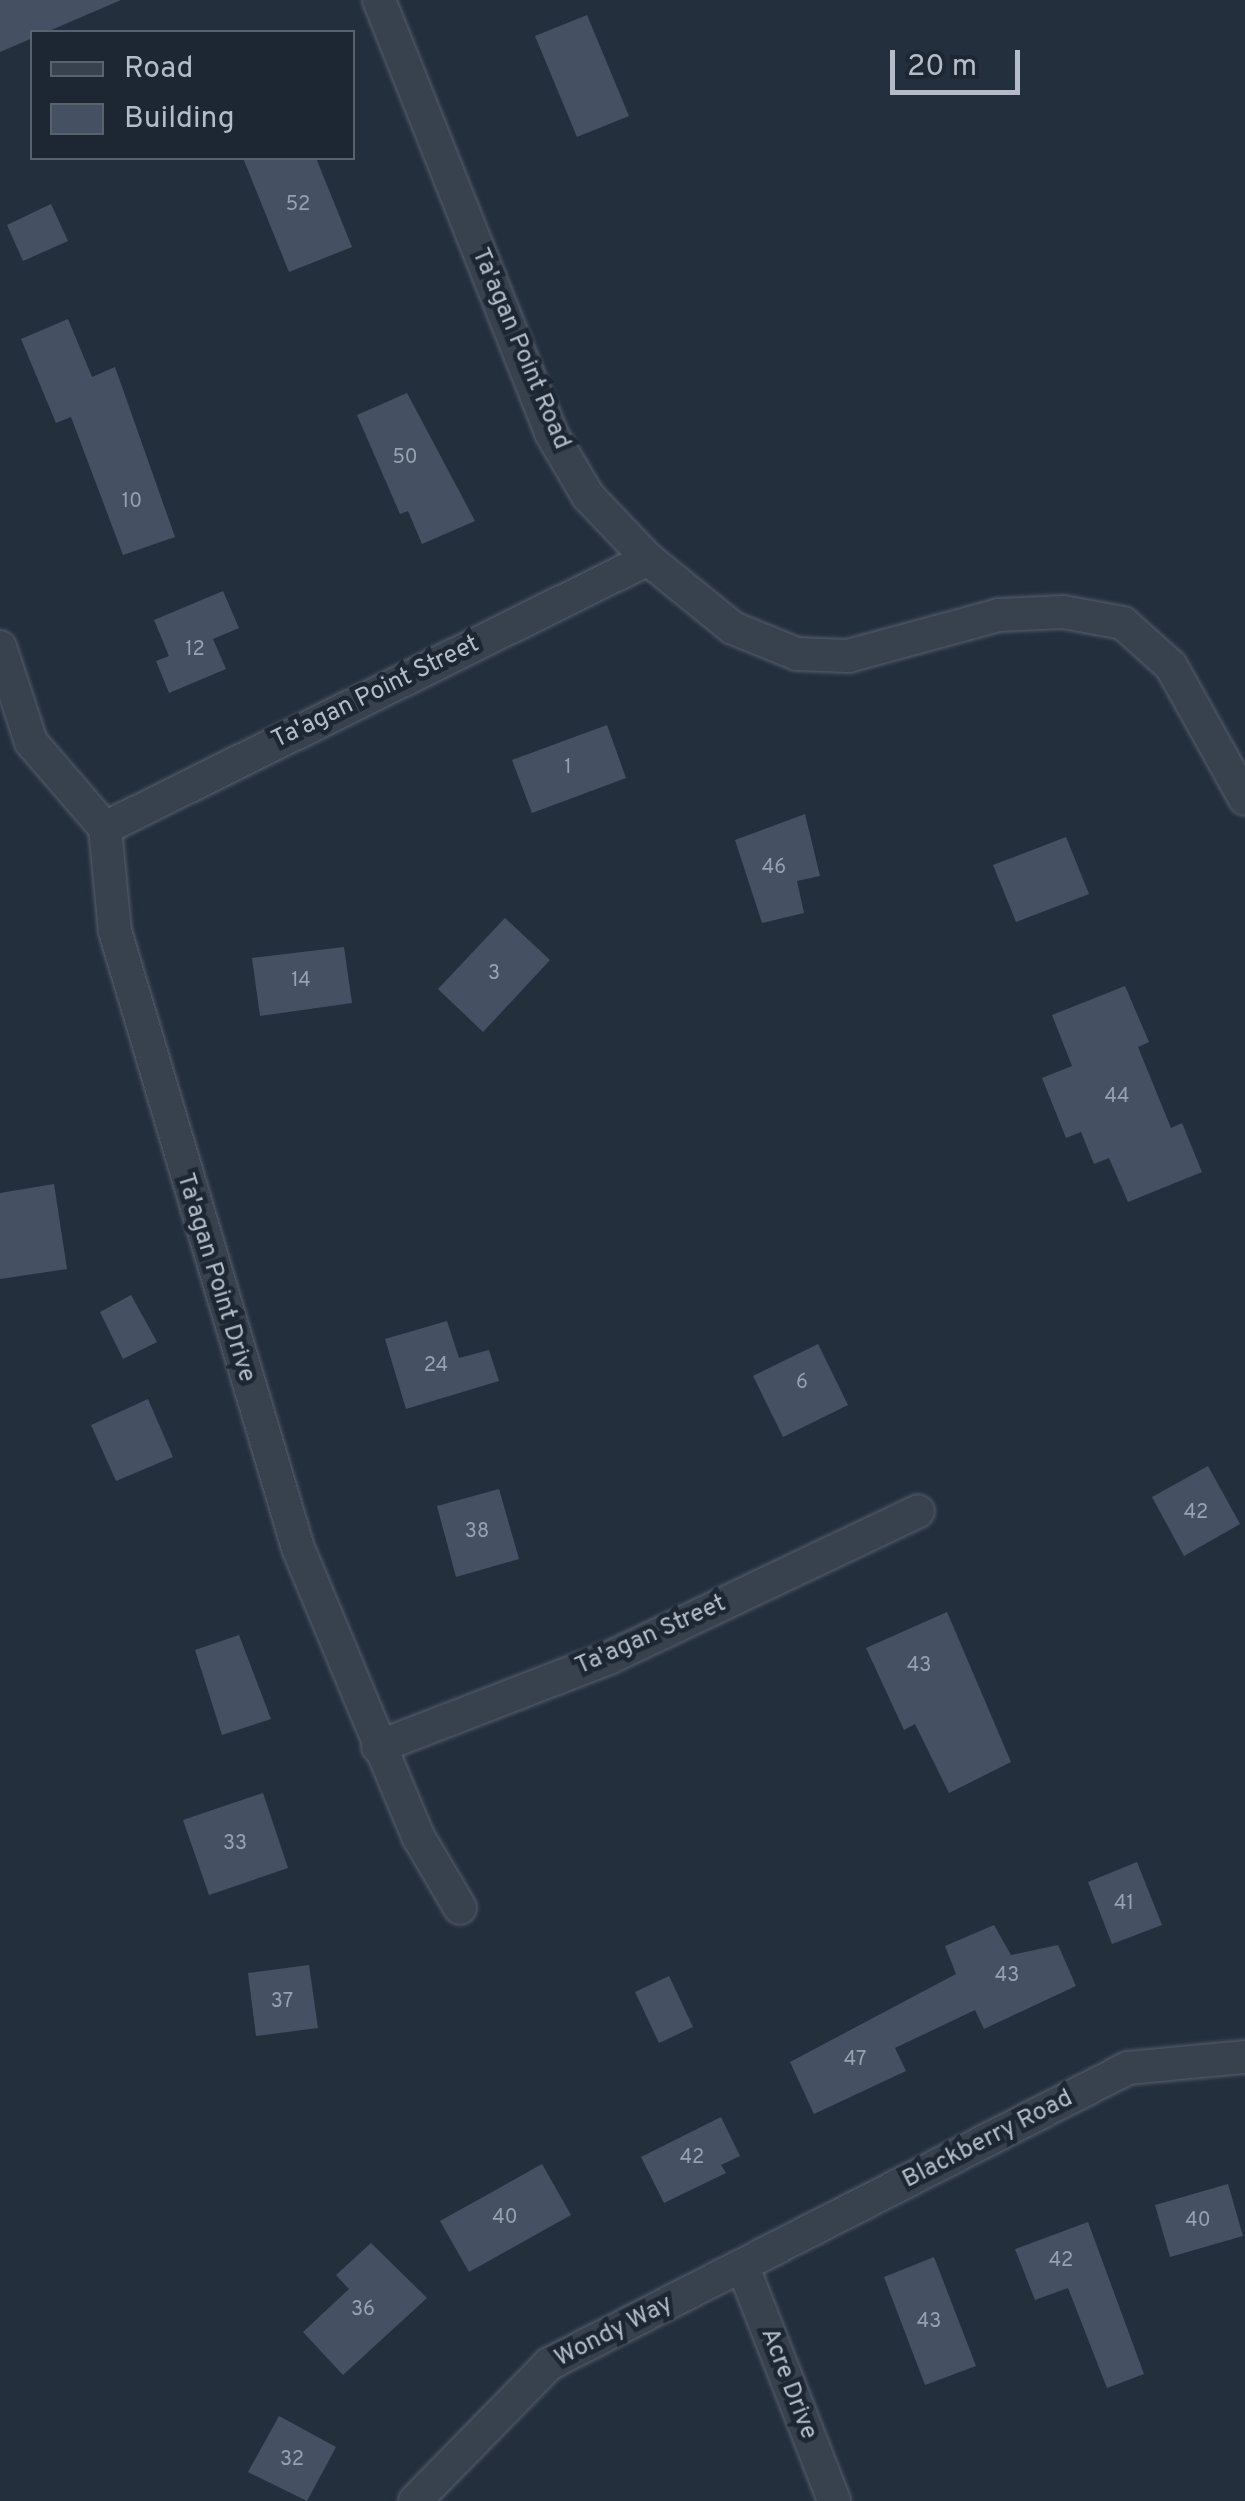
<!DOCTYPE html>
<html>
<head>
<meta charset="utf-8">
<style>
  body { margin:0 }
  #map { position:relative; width:1245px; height:2501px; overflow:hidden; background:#242f3e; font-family:Overpass,sans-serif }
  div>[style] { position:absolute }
  .building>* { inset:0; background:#455162 }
  .roads { filter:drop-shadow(0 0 2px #565f6c) drop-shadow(0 0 2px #565f6c) }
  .street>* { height:32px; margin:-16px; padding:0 16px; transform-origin:16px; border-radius:16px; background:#38414e }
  span { translate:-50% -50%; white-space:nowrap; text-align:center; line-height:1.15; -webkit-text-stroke:9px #1d2633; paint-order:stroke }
  .number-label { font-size:20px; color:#98a1af }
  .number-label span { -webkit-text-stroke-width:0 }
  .street-label { font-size:25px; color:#b4bcc9 }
  .legend { position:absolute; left:30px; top:30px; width:325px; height:130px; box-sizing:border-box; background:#1d2633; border:2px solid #59626f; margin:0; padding:12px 18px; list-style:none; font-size:30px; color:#b4bcc9 }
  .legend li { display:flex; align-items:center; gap:20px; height:50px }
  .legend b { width:50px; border:2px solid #59626f }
  .scale { position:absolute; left:890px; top:50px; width:130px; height:45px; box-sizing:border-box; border:5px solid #b4bcc9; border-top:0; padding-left:12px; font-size:30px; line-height:35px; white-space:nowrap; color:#b4bcc9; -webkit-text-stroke:8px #1d2633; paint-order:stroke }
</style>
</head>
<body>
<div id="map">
  <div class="building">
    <i style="clip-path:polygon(0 0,121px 0,0 52px)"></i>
    <i style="clip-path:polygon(587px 15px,629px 116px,577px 137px,535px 36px)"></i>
    <i style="clip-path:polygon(243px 158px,316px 158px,352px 247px,289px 272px)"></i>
    <i style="clip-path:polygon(51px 204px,68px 241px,23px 261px,7px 225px)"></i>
    <i style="clip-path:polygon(68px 319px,92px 377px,115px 367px,175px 537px,123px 555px,71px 417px,56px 423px,21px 339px)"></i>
    <i style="clip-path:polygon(407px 393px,475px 521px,422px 544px,408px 511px,400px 514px,357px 415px)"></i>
    <i style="clip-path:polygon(223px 591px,239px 628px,213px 639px,226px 669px,169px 693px,156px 661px,169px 656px,154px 620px)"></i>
    <i style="clip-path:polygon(607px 725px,626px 778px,532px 813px,512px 760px)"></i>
    <i style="clip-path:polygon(805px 814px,820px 876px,797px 881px,804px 913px,762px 923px,735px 840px)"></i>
    <i style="clip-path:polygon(1066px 837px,1089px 894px,1016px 922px,993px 865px)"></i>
    <i style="clip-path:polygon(505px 918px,550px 960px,483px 1032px,438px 989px)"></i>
    <i style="clip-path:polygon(344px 947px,352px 1003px,260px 1016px,252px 958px)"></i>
    <i style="clip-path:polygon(1125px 986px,1149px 1042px,1138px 1047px,1171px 1128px,1182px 1123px,1202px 1172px,1128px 1202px,1109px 1158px,1094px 1164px,1081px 1132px,1066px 1138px,1042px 1078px,1072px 1066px,1052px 1015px)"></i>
    <i style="clip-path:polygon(54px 1184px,67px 1269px,0 1279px,0 1193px)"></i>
    <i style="clip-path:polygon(131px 1295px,157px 1342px,123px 1359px,100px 1312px)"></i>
    <i style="clip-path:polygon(447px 1321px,459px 1358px,489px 1350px,499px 1381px,406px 1409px,385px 1339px)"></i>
    <i style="clip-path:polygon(818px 1344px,848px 1405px,783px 1437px,753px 1376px)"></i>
    <i style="clip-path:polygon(148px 1399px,173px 1457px,116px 1481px,91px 1425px)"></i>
    <i style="clip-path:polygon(1208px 1466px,1240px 1524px,1184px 1556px,1152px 1497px)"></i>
    <i style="clip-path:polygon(499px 1489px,519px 1559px,456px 1577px,437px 1506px)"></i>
    <i style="clip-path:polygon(947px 1612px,1011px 1762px,949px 1793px,915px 1724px,904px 1730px,866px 1648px)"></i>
    <i style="clip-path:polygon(239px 1635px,271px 1719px,222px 1735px,195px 1650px)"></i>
    <i style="clip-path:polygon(263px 1793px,288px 1868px,209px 1895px,183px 1820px)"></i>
    <i style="clip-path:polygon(1137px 1862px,1162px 1925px,1112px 1944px,1088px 1882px)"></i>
    <i style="clip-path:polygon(994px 1925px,1011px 1955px,1058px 1945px,1076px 1986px,984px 2029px,975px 2010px,895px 2048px,906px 2071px,814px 2114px,790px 2062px,956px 1974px,945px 1946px)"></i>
    <i style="clip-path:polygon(309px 1965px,318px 2028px,256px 2036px,248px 1973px)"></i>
    <i style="clip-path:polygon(669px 1976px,693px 2027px,659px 2043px,635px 1992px)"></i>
    <i style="clip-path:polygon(721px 2117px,740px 2156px,721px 2165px,726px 2173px,664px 2203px,641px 2157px)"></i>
    <i style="clip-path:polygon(542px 2164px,571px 2215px,469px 2272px,440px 2221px)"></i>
    <i style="clip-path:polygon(1228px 2184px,1243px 2236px,1170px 2257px,1155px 2205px)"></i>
    <i style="clip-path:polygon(1088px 2222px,1144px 2374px,1107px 2388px,1068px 2288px,1035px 2300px,1015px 2249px)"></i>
    <i style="clip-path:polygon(371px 2243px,427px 2298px,343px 2375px,303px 2332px,349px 2289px,336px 2275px)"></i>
    <i style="clip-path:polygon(934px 2257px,976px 2366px,925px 2385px,884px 2277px)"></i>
    <i style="clip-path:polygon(279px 2416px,336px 2447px,307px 2501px,248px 2472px)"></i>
  </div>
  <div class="roads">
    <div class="street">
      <i style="left:379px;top:0;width:466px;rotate:68.3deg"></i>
      <i style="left:551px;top:433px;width:73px;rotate:59.6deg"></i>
      <i style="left:588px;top:496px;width:87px;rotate:46.4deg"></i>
      <i style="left:648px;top:559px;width:109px;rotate:39.1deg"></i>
      <i style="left:733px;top:628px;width:69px;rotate:22.1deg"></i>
      <i style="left:797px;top:654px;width:51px;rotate:2.2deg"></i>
      <i style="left:848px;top:656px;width:156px;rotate:-15.2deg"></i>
      <i style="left:999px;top:615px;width:64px;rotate:-2.7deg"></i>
      <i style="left:1063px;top:612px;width:61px;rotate:10.4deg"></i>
      <i style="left:1123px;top:623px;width:64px;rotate:41.9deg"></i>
      <i style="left:1171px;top:666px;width:152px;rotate:60.9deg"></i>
      <i style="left:0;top:647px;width:100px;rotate:71.9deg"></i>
      <i style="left:31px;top:742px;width:113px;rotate:49.3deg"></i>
      <i style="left:105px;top:828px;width:103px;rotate:84.5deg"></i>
      <i style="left:115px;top:931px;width:644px;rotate:73.48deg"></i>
      <i style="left:298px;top:1548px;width:314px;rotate:67.4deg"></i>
      <i style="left:419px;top:1838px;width:81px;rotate:59.6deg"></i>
      <i style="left:105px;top:828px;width:606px;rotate:-26.35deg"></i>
      <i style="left:378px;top:1747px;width:248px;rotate:-21.1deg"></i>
      <i style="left:609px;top:1658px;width:342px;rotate:-25.4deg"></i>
      <i style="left:743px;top:2267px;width:251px;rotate:68.7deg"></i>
      <i style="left:415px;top:2501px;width:192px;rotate:-45.6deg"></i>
      <i style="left:549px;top:2364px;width:650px;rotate:-27.08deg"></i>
      <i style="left:1128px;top:2068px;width:118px;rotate:-5.4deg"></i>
    </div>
  </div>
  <div class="number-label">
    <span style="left:298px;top:205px">52</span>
    <span style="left:405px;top:458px">50</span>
    <span style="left:132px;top:502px">10</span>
    <span style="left:195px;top:650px">12</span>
    <span style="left:568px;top:768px">1</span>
    <span style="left:774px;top:868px">46</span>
    <span style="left:494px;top:974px">3</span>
    <span style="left:301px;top:981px">14</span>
    <span style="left:1117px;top:1097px">44</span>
    <span style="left:436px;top:1366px">24</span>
    <span style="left:802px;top:1383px">6</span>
    <span style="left:1196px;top:1513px">42</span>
    <span style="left:477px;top:1532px">38</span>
    <span style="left:919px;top:1666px">43</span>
    <span style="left:235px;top:1844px">33</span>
    <span style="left:1124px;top:1904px">41</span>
    <span style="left:1007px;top:1976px">43</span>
    <span style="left:282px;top:2002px">37</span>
    <span style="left:855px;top:2060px">47</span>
    <span style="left:692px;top:2158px">42</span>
    <span style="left:505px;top:2218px">40</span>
    <span style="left:1198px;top:2221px">40</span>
    <span style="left:1061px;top:2261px">42</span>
    <span style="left:363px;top:2310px">36</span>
    <span style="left:929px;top:2322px">43</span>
    <span style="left:292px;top:2460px">32</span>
  </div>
  <div class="street-label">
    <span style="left:520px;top:349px;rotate:67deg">Ta'agan Point Road</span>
    <span style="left:376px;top:693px;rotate:-26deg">Ta'agan Point Street</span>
    <span style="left:215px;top:1278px;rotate:73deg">Ta'agan Point Drive</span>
    <span style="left:651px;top:1636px;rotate:-24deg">Ta'agan Street</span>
    <span style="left:988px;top:2140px;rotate:-27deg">Blackberry Road</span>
    <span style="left:614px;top:2332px;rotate:-27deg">Wondy Way</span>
    <span style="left:788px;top:2384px;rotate:69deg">Acre Drive</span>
  </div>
  <ul class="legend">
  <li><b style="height:12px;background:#38414e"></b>Road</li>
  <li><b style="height:28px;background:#455162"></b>Building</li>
  </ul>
  <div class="scale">20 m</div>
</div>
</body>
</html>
